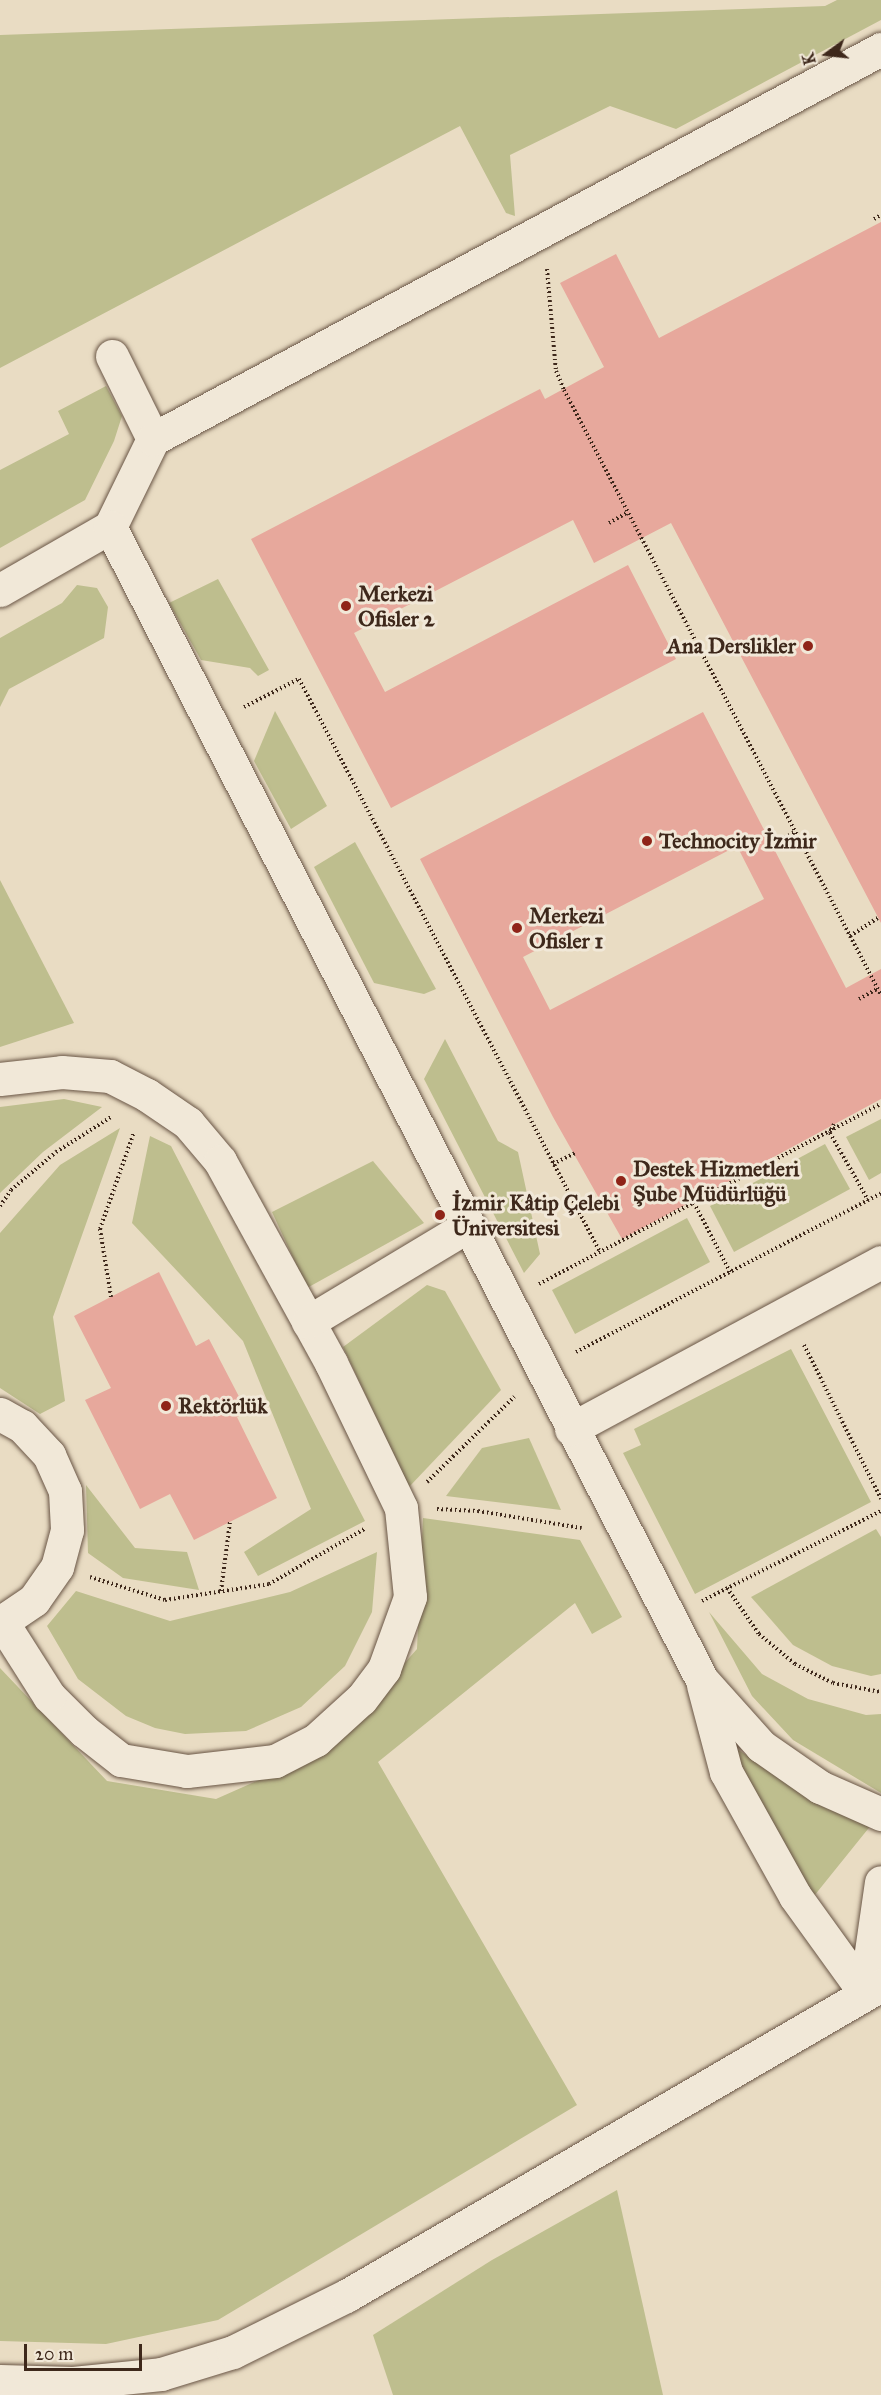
<!DOCTYPE html>
<html>
<head>
<meta charset="utf-8">
<style>
  body { margin:0 }
  #map { position:relative; width:881px; height:2395px; overflow:hidden; background:#e9dcc3; font-family:"IM FELL Great Primer",serif }
  div>[style] { position:absolute }
  .green>* { inset:0; background:#bebe8e }
  .building>* { inset:0; background:#e7a89c }
  .path>* { height:4px; margin-top:-2px; transform-origin:0; background:repeating-linear-gradient(90deg,#3e281b 0 1.5px,transparent 0 4.5px) }
  .roads { filter:drop-shadow(0 0 2px #695545) drop-shadow(0 0 2px #695545) }
  .minor>* { height:33px; margin:-16.5px; padding:0 16.5px; transform-origin:16.5px; border-radius:16.5px; background:#f1e8d8 }
  .dots>* { width:16px; height:16px; translate:-50% -50%; box-sizing:border-box; border:3px solid #f1e8d8; border-radius:50% }
  span { translate:-50% -50%; white-space:nowrap; text-align:center; line-height:1.15; -webkit-text-stroke:6px #f1e8d8; paint-order:stroke }
  .poi-label { font-size:22px; color:#3e281b; font-weight:700 }
  .left { translate:0 -50%; text-align:left }
  .right { translate:-100% -50%; text-align:right }
  .north { position:absolute; left:797px; top:24px; width:60px; height:60px; -webkit-text-stroke:4px #f1e8d8; paint-order:stroke; rotate:255deg; font-size:16px; font-weight:700; line-height:24px; text-align:center; color:#3e281b }
  .north::after { content:''; display:block; margin:auto; width:21px; height:27px; background:#3e281b; clip-path:polygon(50% 0,100% 100%,50% 72%,0 100%) }
  .scale { position:absolute; left:24px; top:2344px; width:118px; height:27px; box-sizing:border-box; border:3px solid #3e281b; border-top:0; padding-left:8px; font-size:18px; line-height:21px; white-space:nowrap; color:#3e281b; -webkit-text-stroke:4px #f1e8d8; paint-order:stroke }
</style>
</head>
<body>
<div id="map">
  <div class="green">
    <i style="clip-path:polygon(837px 0,881px 0,881px 20px,676px 129px,610px 106px,510px 155px,515px 216px,506px 213px,460px 126px,0 368px,0 35px,825px 6px)"></i>
    <i style="clip-path:polygon(106px 386px,122px 416px,114px 441px,85px 500px,0 548px,0 470px,69px 434px,58px 411px)"></i>
    <i style="clip-path:polygon(218px 579px,269px 670px,258px 676px,250px 668px,201px 660px,169px 603px)"></i>
    <i style="clip-path:polygon(77px 585px,97px 588px,108px 607px,104px 638px,9px 689px,0 707px,0 638px,62px 603px)"></i>
    <i style="clip-path:polygon(275px 711px,327px 806px,291px 829px,254px 761px)"></i>
    <i style="clip-path:polygon(355px 842px,436px 989px,424px 994px,374px 983px,314px 867px)"></i>
    <i style="clip-path:polygon(0 880px,74px 1023px,0 1047px)"></i>
    <i style="clip-path:polygon(445px 1039px,498px 1141px,518px 1152px,540px 1254px,524px 1273px,424px 1079px)"></i>
    <i style="clip-path:polygon(64px 1099px,102px 1107px,43px 1152px,0 1193px,0 1107px)"></i>
    <i style="clip-path:polygon(881px 1119px,881px 1173px,869px 1180px,846px 1137px)"></i>
    <i style="clip-path:polygon(120px 1128px,53px 1317px,65px 1401px,40px 1414px,0 1388px,0 1233px,60px 1165px)"></i>
    <i style="clip-path:polygon(150px 1136px,171px 1146px,365px 1521px,258px 1576px,244px 1552px,311px 1509px,243px 1341px,132px 1223px)"></i>
    <i style="clip-path:polygon(825px 1144px,850px 1189px,734px 1252px,710px 1206px)"></i>
    <i style="clip-path:polygon(373px 1161px,424px 1223px,307px 1288px,272px 1212px)"></i>
    <i style="clip-path:polygon(687px 1218px,710px 1262px,575px 1334px,552px 1290px)"></i>
    <i style="clip-path:polygon(427px 1285px,445px 1291px,501px 1390px,409px 1487px,343px 1347px)"></i>
    <i style="clip-path:polygon(791px 1349px,871px 1502px,695px 1594px,623px 1453px,641px 1445px,634px 1429px)"></i>
    <i style="clip-path:polygon(529px 1438px,561px 1510px,446px 1496px,482px 1448px)"></i>
    <i style="clip-path:polygon(86px 1485px,135px 1548px,187px 1552px,199px 1590px,123px 1578px,88px 1553px)"></i>
    <i style="clip-path:polygon(423px 1518px,580px 1540px,622px 1617px,592px 1634px,575px 1603px,378px 1762px,577px 2105px,218px 2320px,106px 2344px,0 2341px,0 1668px,107px 1781px,216px 1799px,329px 1749px,417px 1649px)"></i>
    <i style="clip-path:polygon(876px 1529px,881px 1537px,881px 1674px,871px 1676px,832px 1666px,793px 1645px,751px 1597px)"></i>
    <i style="clip-path:polygon(377px 1552px,372px 1612px,345px 1666px,301px 1707px,246px 1731px,185px 1734px,155px 1728px,126px 1716px,78px 1679px,47px 1626px,76px 1591px,170px 1621px,290px 1592px)"></i>
    <i style="clip-path:polygon(709px 1612px,762px 1674px,808px 1699px,866px 1715px,881px 1714px,881px 1793px,793px 1740px,752px 1696px)"></i>
    <i style="clip-path:polygon(729px 1744px,817px 1800px,872px 1824px,814px 1896px)"></i>
    <i style="clip-path:polygon(617px 2190px,663px 2395px,393px 2395px,373px 2335px,492px 2260px)"></i>
  </div>
  <div class="building">
    <i style="clip-path:polygon(881px 222px,881px 923px,671px 523px,594px 563px,573px 520px,354px 633px,385px 692px,628px 565px,676px 659px,391px 808px,251px 539px,540px 389px,545px 399px,604px 367px,560px 283px,616px 254px,659px 338px)"></i>
    <i style="clip-path:polygon(evenodd,703px 712px,846px 988px,881px 969px,881px 1099px,622px 1239px,553px 1117px,420px 859px,703px 712px,737px 846px,764px 899px,550px 1010px,523px 957px,737px 846px)"></i>
    <i style="clip-path:polygon(159px 1272px,196px 1346px,209px 1339px,247px 1412px,237px 1417px,277px 1498px,194px 1540px,170px 1494px,140px 1509px,85px 1400px,111px 1388px,74px 1316px)"></i>
  </div>
  <div class="path">
    <i style="left:874px;top:219px;width:8px;rotate:-30deg"></i>
    <i style="left:547px;top:269px;width:102px;rotate:85deg"></i>
    <i style="left:556px;top:371px;width:21px;rotate:67deg"></i>
    <i style="left:564px;top:390px;width:683px;rotate:62.35deg"></i>
    <i style="left:609px;top:523px;width:22px;rotate:-30deg"></i>
    <i style="left:244px;top:707px;width:62px;rotate:-27deg"></i>
    <i style="left:299px;top:679px;width:647px;rotate:62.29deg"></i>
    <i style="left:773px;top:845px;width:26px;rotate:-31deg"></i>
    <i style="left:850px;top:936px;width:33px;rotate:-33deg"></i>
    <i style="left:859px;top:999px;width:21px;rotate:-29deg"></i>
    <i style="left:834px;top:1124px;width:10px;rotate:114deg"></i>
    <i style="left:830px;top:1133px;width:77px;rotate:60.4deg"></i>
    <i style="left:553px;top:1164px;width:25px;rotate:-26deg"></i>
    <i style="left:694px;top:1203px;width:78px;rotate:62.4deg"></i>
    <i style="left:0;top:1206px;width:19px;rotate:-55deg"></i>
    <i style="left:11px;top:1190px;width:59px;rotate:-40.2deg"></i>
    <i style="left:56px;top:1152px;width:65px;rotate:-32.5deg"></i>
    <i style="left:539px;top:1284px;width:386px;rotate:-27.8deg"></i>
    <i style="left:111px;top:1297px;width:69px;rotate:-99.2deg"></i>
    <i style="left:100px;top:1229px;width:103px;rotate:-70.7deg"></i>
    <i style="left:804px;top:1345px;width:172px;rotate:63.4deg"></i>
    <i style="left:576px;top:1352px;width:344px;rotate:-27.5deg"></i>
    <i style="left:427px;top:1482px;width:122px;rotate:-44.3deg"></i>
    <i style="left:437px;top:1509px;width:41px;rotate:2.8deg"></i>
    <i style="left:478px;top:1511px;width:105px;rotate:9.3deg"></i>
    <i style="left:90px;top:1577px;width:78px;rotate:17deg"></i>
    <i style="left:165px;top:1600px;width:105px;rotate:-8.7deg"></i>
    <i style="left:269px;top:1584px;width:112px;rotate:-30deg"></i>
    <i style="left:727px;top:1588px;width:56px;rotate:55.2deg"></i>
    <i style="left:759px;top:1634px;width:47px;rotate:39.8deg"></i>
    <i style="left:795px;top:1664px;width:42px;rotate:26.6deg"></i>
    <i style="left:833px;top:1683px;width:49px;rotate:10.6deg"></i>
    <i style="left:221px;top:1591px;width:70px;rotate:-82.6deg"></i>
    <i style="left:702px;top:1601px;width:200px;rotate:-26.7deg"></i>
  </div>
  <div class="roads">
    <div class="minor">
      <i style="left:112px;top:356px;width:93px;rotate:63.7deg"></i>
      <i style="left:110px;top:527px;width:98px;rotate:-64deg"></i>
      <i style="left:153px;top:439px;width:826px;rotate:-28.18deg"></i>
      <i style="left:0;top:590px;width:127px;rotate:-29.8deg"></i>
      <i style="left:110px;top:527px;width:1296px;rotate:62.82deg"></i>
      <i style="left:702px;top:1680px;width:89px;rotate:48.2deg"></i>
      <i style="left:761px;top:1746px;width:72px;rotate:34.8deg"></i>
      <i style="left:820px;top:1787px;width:67px;rotate:23.9deg"></i>
      <i style="left:0;top:1079px;width:62px;rotate:-6.4deg"></i>
      <i style="left:62px;top:1072px;width:48px;rotate:4.8deg"></i>
      <i style="left:110px;top:1076px;width:42px;rotate:27.2deg"></i>
      <i style="left:147px;top:1095px;width:50px;rotate:34.3deg"></i>
      <i style="left:188px;top:1123px;width:50px;rotate:49.9deg"></i>
      <i style="left:220px;top:1161px;width:230px;rotate:61.2deg"></i>
      <i style="left:331px;top:1363px;width:161px;rotate:64.2deg"></i>
      <i style="left:401px;top:1508px;width:89px;rotate:84.2deg"></i>
      <i style="left:410px;top:1597px;width:77px;rotate:109.9deg"></i>
      <i style="left:384px;top:1669px;width:38px;rotate:127deg"></i>
      <i style="left:361px;top:1699px;width:61px;rotate:137.7deg"></i>
      <i style="left:316px;top:1740px;width:46px;rotate:152.9deg"></i>
      <i style="left:275px;top:1761px;width:89px;rotate:173.5deg"></i>
      <i style="left:187px;top:1771px;width:67px;rotate:-170.5deg"></i>
      <i style="left:121px;top:1760px;width:47px;rotate:-141.9deg"></i>
      <i style="left:84px;top:1731px;width:49px;rotate:-135deg"></i>
      <i style="left:49px;top:1696px;width:88px;rotate:-122.4deg"></i>
      <i style="left:308px;top:1322px;width:187px;rotate:-31deg"></i>
      <i style="left:0;top:1414px;width:25px;rotate:29deg"></i>
      <i style="left:22px;top:1426px;width:40px;rotate:47deg"></i>
      <i style="left:49px;top:1455px;width:39px;rotate:66deg"></i>
      <i style="left:65px;top:1491px;width:39px;rotate:87deg"></i>
      <i style="left:67px;top:1530px;width:38px;rotate:105deg"></i>
      <i style="left:57px;top:1567px;width:40px;rotate:124.9deg"></i>
      <i style="left:34px;top:1600px;width:41px;rotate:145.9deg"></i>
      <i style="left:571px;top:1429px;width:352px;rotate:-28.3deg"></i>
      <i style="left:703px;top:1685px;width:90px;rotate:75.2deg"></i>
      <i style="left:726px;top:1772px;width:142px;rotate:60.9deg"></i>
      <i style="left:795px;top:1896px;width:120px;rotate:54.2deg"></i>
      <i style="left:865px;top:1993px;width:112px;rotate:-81.8deg"></i>
      <i style="left:0;top:2381px;width:73px;rotate:1.6deg"></i>
      <i style="left:73px;top:2383px;width:88px;rotate:-5.8deg"></i>
      <i style="left:161px;top:2374px;width:75px;rotate:-17deg"></i>
      <i style="left:233px;top:2352px;width:126px;rotate:-26.4deg"></i>
      <i style="left:346px;top:2296px;width:619px;rotate:-30.17deg"></i>
    </div>
  </div>
  <div class="dots">
    <i style="left:346px;top:606px;background:#8f2418"></i>
    <i style="left:808px;top:646px;background:#8f2418"></i>
    <i style="left:647px;top:841px;background:#8f2418"></i>
    <i style="left:517px;top:928px;background:#8f2418"></i>
    <i style="left:621px;top:1181px;background:#8f2418"></i>
    <i style="left:440px;top:1215px;background:#8f2418"></i>
    <i style="left:166px;top:1406px;background:#8f2418"></i>
  </div>
  <div class="poi-label">
    <span class="left" style="left:358px;top:606px">Merkezi<br>Ofisler 2</span>
    <span class="right" style="left:796px;top:646px">Ana Derslikler</span>
    <span class="left" style="left:659px;top:841px">Technocity İzmir</span>
    <span class="left" style="left:529px;top:928px">Merkezi<br>Ofisler 1</span>
    <span class="left" style="left:633px;top:1181px">Destek Hizmetleri<br>Şube Müdürlüğü</span>
    <span class="left" style="left:452px;top:1215px">İzmir Kâtip Çelebi<br>Üniversitesi</span>
    <span class="left" style="left:178px;top:1406px">Rektörlük</span>
  </div>
  <div class="north">K</div>
  <div class="scale">20 m</div>
</div>
</body>
</html>
